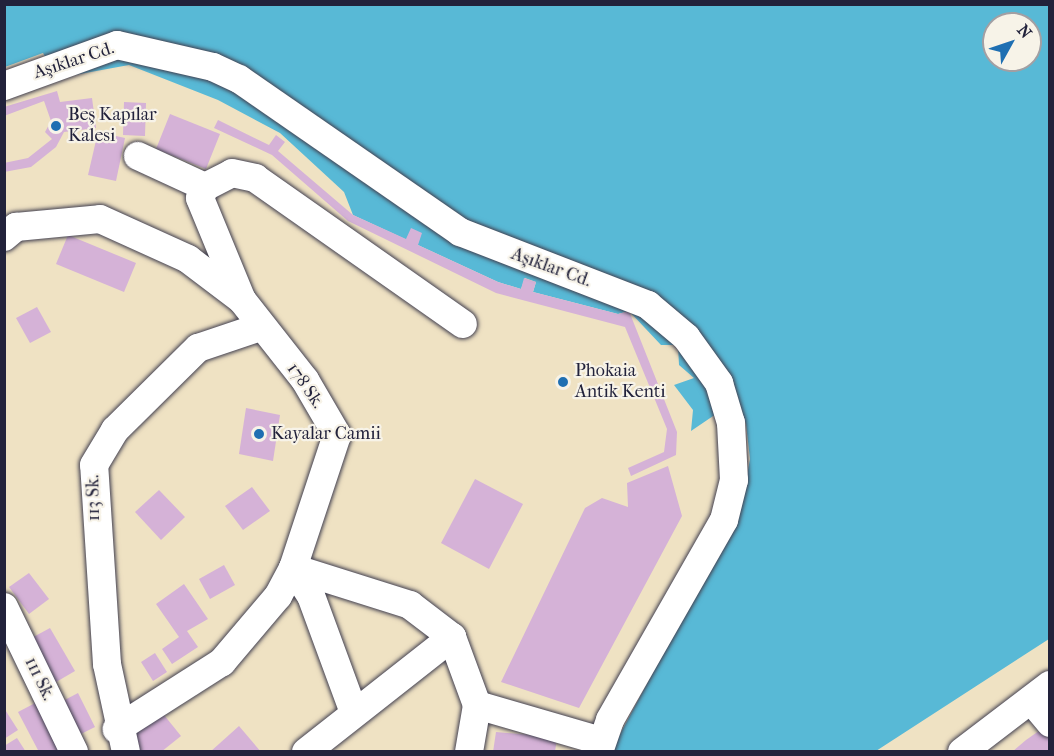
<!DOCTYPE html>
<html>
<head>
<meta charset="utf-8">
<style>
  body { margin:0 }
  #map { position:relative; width:1054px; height:756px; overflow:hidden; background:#efe2c3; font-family:"IM FELL French Canon",serif }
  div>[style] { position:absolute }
  .water>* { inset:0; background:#58b9d6 }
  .building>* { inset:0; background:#d5b2d7 }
  .roads { filter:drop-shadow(0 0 2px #413f4f) drop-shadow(0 0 2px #413f4f) }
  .minor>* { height:28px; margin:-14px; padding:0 14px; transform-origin:14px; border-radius:14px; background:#fff }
  .dots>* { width:16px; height:16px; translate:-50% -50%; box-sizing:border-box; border:3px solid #f7f3e8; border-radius:50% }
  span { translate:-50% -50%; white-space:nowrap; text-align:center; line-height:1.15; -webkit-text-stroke:4.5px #f7f3e8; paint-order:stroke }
  .street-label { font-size:18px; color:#22223b }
  .poi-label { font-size:18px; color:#22223b }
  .left { translate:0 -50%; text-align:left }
  .frame { position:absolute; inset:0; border:6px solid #22223b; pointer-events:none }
  .north { position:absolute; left:982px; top:12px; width:60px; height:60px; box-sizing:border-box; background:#f7f3e8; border:2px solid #a29fa3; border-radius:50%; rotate:50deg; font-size:16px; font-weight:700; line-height:24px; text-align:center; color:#22223b }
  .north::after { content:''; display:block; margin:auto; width:21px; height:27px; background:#1f6fb2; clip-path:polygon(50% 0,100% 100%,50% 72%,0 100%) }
</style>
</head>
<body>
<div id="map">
  <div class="water">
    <i style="clip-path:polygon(evenodd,5px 5px,1049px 5px,1049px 639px,876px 751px,611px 751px,741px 508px,750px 459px,746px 424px,729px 376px,719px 412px,691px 431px,693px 410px,674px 385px,694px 378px,679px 365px,678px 345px,661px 345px,629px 311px,618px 314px,533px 292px,536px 282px,525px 278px,521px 289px,498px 282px,353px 215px,344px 192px,280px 133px,218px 100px,129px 65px,58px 78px,43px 53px,5px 67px,5px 5px,994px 24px,1030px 24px,1030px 60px,994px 60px,994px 24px)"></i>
  </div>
  <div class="building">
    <i style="clip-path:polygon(57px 91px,60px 102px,92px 98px,96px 128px,64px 132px,56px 147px,31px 167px,4px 172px,4px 163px,28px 158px,52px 139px,45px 132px,51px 121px,44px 101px,4px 116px,4px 107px)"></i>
    <i style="clip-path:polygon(124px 102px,146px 103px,145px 136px,123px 135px)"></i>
    <i style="clip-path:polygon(170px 114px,220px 134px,206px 169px,156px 149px)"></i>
    <i style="clip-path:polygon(218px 120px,269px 145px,276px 135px,285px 142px,278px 151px,353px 215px,406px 239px,411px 228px,422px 233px,418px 245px,498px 282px,521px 289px,524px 278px,536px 282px,533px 292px,618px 314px,629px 311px,677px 432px,676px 455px,631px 476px,628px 468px,664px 452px,667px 429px,625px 327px,496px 293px,348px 221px,272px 155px,214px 128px)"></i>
    <i style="clip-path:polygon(98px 132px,125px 138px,116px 181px,88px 175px)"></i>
    <i style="clip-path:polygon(68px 235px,136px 263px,124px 292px,56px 264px)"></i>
    <i style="clip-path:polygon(37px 307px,51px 332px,30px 343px,16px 318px)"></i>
    <i style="clip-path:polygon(246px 408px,280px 415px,273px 461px,239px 454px)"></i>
    <i style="clip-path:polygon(668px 466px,682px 516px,579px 708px,501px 682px,585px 508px,602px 498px,628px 507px,627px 483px)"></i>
    <i style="clip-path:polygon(475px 479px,523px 504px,489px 569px,441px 543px)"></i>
    <i style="clip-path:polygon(252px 487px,270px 511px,243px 530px,225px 506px)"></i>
    <i style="clip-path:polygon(159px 490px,185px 517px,161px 540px,135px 512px)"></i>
    <i style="clip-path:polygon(224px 565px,235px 585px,210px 599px,199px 579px)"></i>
    <i style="clip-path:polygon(29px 573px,49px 599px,29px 614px,9px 587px)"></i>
    <i style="clip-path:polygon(184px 584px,208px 619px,187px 631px,198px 647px,172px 664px,162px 649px,179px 637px,156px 604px)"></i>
    <i style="clip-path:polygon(50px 628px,75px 671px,51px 685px,26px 641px)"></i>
    <i style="clip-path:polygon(155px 653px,167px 672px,153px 681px,141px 662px)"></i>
    <i style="clip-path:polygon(78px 693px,95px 727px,77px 736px,59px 703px)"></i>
    <i style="clip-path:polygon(41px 700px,68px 752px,39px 752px,18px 712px)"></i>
    <i style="clip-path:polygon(4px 708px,18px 730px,4px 739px)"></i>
    <i style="clip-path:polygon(160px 710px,181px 736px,161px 752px,139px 752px,127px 736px)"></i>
    <i style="clip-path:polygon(239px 726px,261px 752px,210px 752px)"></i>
    <i style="clip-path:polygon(1046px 726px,1050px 752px,1012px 752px,1026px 740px)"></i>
    <i style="clip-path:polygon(496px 732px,557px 737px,555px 752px,493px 752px)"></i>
    <i style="clip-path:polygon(17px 738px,26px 752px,4px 752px,4px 746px)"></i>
  </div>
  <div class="roads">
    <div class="minor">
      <i style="left:4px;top:86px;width:120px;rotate:-19.9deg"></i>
      <i style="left:117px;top:45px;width:98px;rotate:12.9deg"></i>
      <i style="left:213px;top:67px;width:29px;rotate:25deg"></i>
      <i style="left:239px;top:79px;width:269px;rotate:34.7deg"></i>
      <i style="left:460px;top:232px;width:202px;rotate:21.2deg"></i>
      <i style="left:648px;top:305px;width:50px;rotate:40.1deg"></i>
      <i style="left:686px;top:337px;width:57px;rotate:54.3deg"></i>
      <i style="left:719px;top:383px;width:42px;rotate:73.3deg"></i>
      <i style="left:731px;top:423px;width:57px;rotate:87deg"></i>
      <i style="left:734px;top:480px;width:41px;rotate:104deg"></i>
      <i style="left:724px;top:520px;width:230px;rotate:119.7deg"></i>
      <i style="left:610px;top:720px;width:34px;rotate:109deg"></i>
      <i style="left:138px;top:156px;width:74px;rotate:24.8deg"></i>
      <i style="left:4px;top:237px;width:16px;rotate:-40deg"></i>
      <i style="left:16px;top:227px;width:84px;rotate:-5.4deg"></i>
      <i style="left:100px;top:219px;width:97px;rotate:24.4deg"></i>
      <i style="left:188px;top:259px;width:68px;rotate:37.2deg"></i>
      <i style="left:242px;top:300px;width:102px;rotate:51.8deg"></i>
      <i style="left:305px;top:380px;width:64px;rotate:59.8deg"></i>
      <i style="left:337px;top:435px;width:140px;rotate:108.3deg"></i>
      <i style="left:293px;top:568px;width:32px;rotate:118deg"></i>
      <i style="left:278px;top:596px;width:87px;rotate:130.3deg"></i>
      <i style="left:222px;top:662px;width:125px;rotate:147.5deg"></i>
      <i style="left:242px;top:300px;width:110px;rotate:-112.4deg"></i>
      <i style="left:200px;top:198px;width:12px;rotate:-66deg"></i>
      <i style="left:205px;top:187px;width:30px;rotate:-27deg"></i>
      <i style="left:232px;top:173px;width:24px;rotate:12deg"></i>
      <i style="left:255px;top:178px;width:254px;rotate:35.1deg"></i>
      <i style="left:4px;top:607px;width:161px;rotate:64.2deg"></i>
      <i style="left:1031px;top:700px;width:30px;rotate:50deg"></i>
      <i style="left:353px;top:710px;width:121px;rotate:-110.2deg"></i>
      <i style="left:311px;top:596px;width:33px;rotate:-123deg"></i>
      <i style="left:293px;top:568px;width:123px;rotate:17.5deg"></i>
      <i style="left:410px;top:605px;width:53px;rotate:37.3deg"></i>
      <i style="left:452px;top:637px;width:72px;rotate:69.8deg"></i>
      <i style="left:477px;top:705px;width:129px;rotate:16.2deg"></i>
      <i style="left:126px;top:752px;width:90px;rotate:-102.2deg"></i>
      <i style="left:107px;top:664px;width:199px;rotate:-93.7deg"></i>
      <i style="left:94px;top:465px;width:41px;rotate:-59deg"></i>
      <i style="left:115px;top:430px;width:117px;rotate:-44.7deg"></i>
      <i style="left:198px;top:348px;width:65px;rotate:-18.7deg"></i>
      <i style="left:306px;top:752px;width:186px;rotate:-38.2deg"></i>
      <i style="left:469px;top:752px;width:48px;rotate:-80.3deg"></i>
      <i style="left:962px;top:752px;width:111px;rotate:-37.3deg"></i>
    </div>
  </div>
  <div class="dots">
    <i style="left:56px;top:126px;background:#1f6fb2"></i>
    <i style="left:563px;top:382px;background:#1f6fb2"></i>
    <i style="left:259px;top:434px;background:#1f6fb2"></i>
  </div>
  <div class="street-label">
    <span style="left:74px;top:61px;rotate:-18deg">Aşıklar Cd.</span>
    <span style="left:551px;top:268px;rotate:20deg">Aşıklar Cd.</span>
    <span style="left:305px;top:386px;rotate:55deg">178 Sk.</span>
    <span style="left:94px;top:498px;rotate:-91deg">113 Sk.</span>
    <span style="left:39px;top:679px;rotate:64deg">111 Sk.</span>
  </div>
  <div class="poi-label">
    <span class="left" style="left:68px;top:126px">Beş Kapılar<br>Kalesi</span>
    <span class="left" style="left:575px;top:382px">Phokaia<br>Antik Kenti</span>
    <span class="left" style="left:271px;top:434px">Kayalar Camii</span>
  </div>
  <div class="frame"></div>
  <div class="north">N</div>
</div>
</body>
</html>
